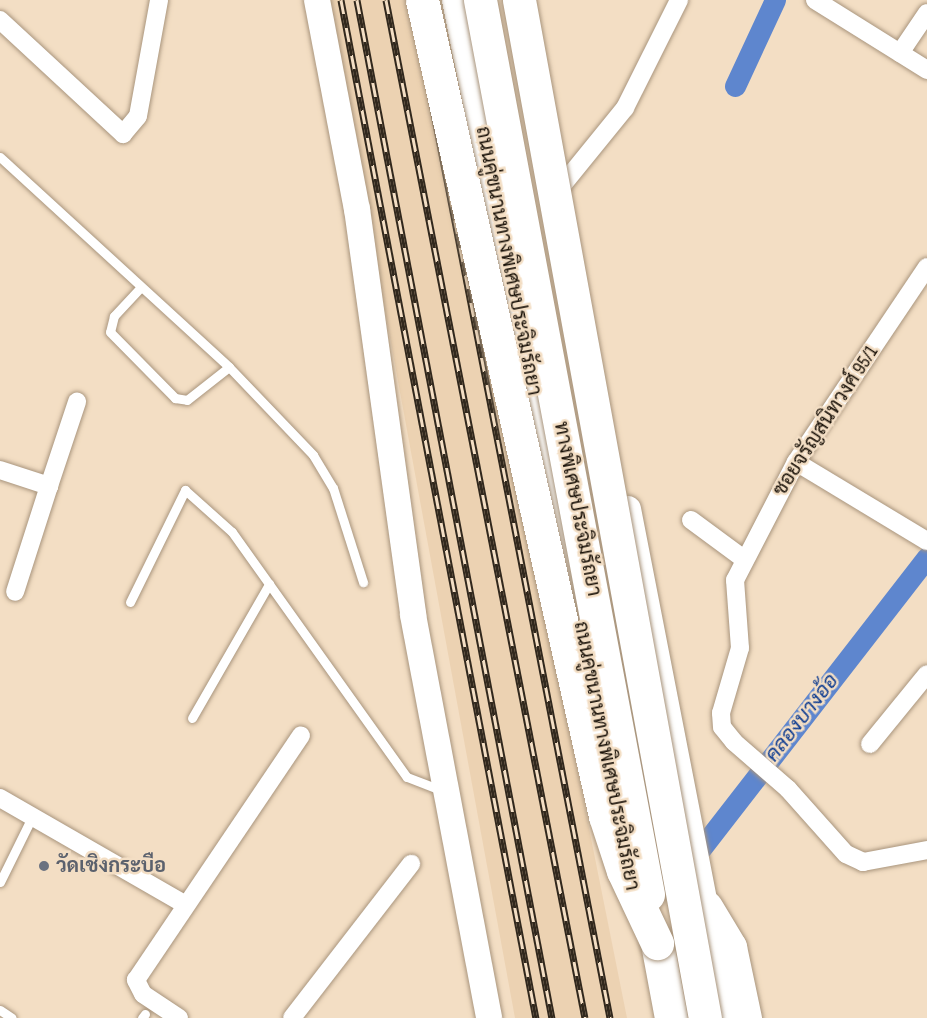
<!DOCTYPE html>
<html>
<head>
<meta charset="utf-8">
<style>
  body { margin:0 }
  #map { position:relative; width:927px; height:1018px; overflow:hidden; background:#f3dec4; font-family:"Sofia Sans Condensed",Sarabun,sans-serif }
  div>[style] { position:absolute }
  .built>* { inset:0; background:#ecd2b2 }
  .canal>* { height:21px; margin:-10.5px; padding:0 10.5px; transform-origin:10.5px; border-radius:10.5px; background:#5e86ce }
  .roads { filter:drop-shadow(0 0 2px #a9957d) drop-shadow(0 0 2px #a9957d) }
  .lane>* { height:9px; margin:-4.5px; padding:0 4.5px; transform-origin:4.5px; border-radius:4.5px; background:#fff }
  .street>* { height:18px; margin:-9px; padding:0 9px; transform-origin:9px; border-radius:9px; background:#fff }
  .secondary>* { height:26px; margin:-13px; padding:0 13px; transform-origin:13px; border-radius:13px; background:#fff }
  .highway>* { height:33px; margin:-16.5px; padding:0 16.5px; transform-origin:16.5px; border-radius:16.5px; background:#fff }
  .rail>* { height:7px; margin-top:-3.5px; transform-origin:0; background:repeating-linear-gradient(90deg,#f3dec4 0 14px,#31281d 0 28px); box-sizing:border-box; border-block:2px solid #31281d }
  .bridges { filter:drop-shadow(0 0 2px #a9957d) drop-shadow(0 0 2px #a9957d) }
  .highway-bridge>* { height:33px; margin:-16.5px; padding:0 16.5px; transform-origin:16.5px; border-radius:16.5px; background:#fff }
  .dots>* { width:16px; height:16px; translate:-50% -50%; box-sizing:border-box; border:3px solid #f3dec4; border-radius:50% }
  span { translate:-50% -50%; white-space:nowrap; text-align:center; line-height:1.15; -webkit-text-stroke:5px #f3dec4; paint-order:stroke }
  .street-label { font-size:20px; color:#181007 }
  .worship-label { font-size:20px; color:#5b616d; font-weight:700 }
  .left { translate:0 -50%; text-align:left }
  .water-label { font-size:21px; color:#0d3b90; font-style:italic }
</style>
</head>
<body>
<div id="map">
  <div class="built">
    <i style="clip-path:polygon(328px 0,423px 0,627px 1018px,515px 1018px)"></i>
  </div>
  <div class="canal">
    <i style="left:735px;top:86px;width:95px;rotate:-65.1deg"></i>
    <i style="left:689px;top:864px;width:388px;rotate:-52.2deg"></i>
  </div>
  <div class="roads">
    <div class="lane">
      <i style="left:0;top:157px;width:311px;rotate:42.5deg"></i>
      <i style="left:229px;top:367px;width:122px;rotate:46.3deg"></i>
      <i style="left:313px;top:455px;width:39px;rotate:59deg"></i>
      <i style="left:333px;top:488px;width:99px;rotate:72.3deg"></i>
      <i style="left:141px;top:287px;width:40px;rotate:133deg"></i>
      <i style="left:114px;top:316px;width:16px;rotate:104deg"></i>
      <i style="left:110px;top:332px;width:93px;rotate:45.4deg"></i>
      <i style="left:175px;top:398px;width:12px;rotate:9deg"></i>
      <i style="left:187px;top:400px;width:53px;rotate:-38.2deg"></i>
      <i style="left:130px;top:602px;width:125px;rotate:-63.8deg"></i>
      <i style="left:185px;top:490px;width:63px;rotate:41.8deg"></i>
      <i style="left:232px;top:532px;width:301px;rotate:54.5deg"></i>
      <i style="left:407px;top:777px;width:40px;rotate:21deg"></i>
      <i style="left:192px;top:718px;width:155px;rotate:-60.1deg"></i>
      <i style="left:0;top:882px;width:72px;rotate:-63.8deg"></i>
      <i style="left:0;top:1010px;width:14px;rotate:34deg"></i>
      <i style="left:142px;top:1018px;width:5px;rotate:-53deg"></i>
    </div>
    <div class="street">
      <i style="left:815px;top:0;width:132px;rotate:32deg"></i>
      <i style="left:0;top:20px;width:168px;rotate:42.8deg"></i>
      <i style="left:123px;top:134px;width:23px;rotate:-50deg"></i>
      <i style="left:138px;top:116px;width:118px;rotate:-79.7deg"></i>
      <i style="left:900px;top:53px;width:48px;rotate:-56deg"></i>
      <i style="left:564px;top:183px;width:97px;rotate:-50.9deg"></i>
      <i style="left:625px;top:108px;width:121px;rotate:-63.4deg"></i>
      <i style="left:927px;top:267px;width:235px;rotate:123.9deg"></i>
      <i style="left:796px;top:462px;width:133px;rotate:117.3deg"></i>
      <i style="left:735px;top:580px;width:68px;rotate:85.8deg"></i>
      <i style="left:740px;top:648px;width:68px;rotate:106.3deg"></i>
      <i style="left:721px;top:713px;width:14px;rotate:86deg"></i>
      <i style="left:722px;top:727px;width:19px;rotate:51deg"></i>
      <i style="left:734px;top:742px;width:72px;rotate:41deg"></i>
      <i style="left:788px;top:789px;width:87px;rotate:48.3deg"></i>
      <i style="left:846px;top:854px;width:19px;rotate:25deg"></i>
      <i style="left:863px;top:862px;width:65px;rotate:-10.6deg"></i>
      <i style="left:796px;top:462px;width:153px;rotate:31.1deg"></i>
      <i style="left:0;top:470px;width:52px;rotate:18.1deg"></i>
      <i style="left:49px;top:486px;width:111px;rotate:107.8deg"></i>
      <i style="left:49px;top:486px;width:89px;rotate:-71.6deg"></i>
      <i style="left:691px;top:520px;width:67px;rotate:36.5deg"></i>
      <i style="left:870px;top:744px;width:90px;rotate:-50.8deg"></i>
      <i style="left:0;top:798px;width:212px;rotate:29.9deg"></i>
      <i style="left:179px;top:1018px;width:43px;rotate:-146.3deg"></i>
      <i style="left:143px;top:994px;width:16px;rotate:-117deg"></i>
      <i style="left:136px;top:980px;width:295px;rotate:-56deg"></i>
      <i style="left:292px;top:1018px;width:195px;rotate:-52.3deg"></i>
    </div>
    <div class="secondary">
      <i style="left:317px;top:0;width:213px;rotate:79.2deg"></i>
      <i style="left:357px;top:209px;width:410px;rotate:82.1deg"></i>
      <i style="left:413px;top:615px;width:410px;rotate:79.3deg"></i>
      <i style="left:455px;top:0;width:623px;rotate:78.62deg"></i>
      <i style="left:628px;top:509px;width:519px;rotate:78.99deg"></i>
    </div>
    <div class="highway">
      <i style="left:706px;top:907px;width:47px;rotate:59deg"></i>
      <i style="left:730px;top:947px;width:73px;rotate:78.1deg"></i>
      <i style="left:657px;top:943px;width:76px;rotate:79.4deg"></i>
    </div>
  </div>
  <div class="rail">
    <i style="left:341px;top:0;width:1037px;rotate:79.16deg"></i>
    <i style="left:357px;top:0;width:1037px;rotate:79.16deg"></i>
    <i style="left:386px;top:0;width:1037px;rotate:78.94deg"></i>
    <i style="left:412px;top:0;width:1037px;rotate:78.99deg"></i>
  </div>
  <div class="bridges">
    <div class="highway-bridge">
      <i style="left:422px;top:0;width:836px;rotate:77.36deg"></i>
      <i style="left:605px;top:816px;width:58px;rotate:71.9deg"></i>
      <i style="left:623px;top:871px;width:80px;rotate:64.7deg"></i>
      <i style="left:480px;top:0;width:910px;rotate:79.36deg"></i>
      <i style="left:519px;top:0;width:1035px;rotate:79.65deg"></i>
    </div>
  </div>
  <div class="dots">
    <i style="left:44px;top:866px;background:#6b7280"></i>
  </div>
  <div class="street-label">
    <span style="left:508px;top:261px;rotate:79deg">ถนนคู่ขนานทางพิเศษประจิมรัถยา</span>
    <span style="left:826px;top:421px;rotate:-57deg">ซอยจรัญสนิทวงศ์ 95/1</span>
    <span style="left:577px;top:509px;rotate:79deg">ทางพิเศษประจิมรัถยา</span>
    <span style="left:606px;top:756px;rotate:79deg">ถนนคู่ขนานทางพิเศษประจิมรัถยา</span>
  </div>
  <div class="worship-label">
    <span class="left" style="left:56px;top:866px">วัดเชิงกระบือ</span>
  </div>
  <div class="water-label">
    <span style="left:802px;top:718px;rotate:-52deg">คลองบางอ้อ</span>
  </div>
</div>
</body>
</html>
